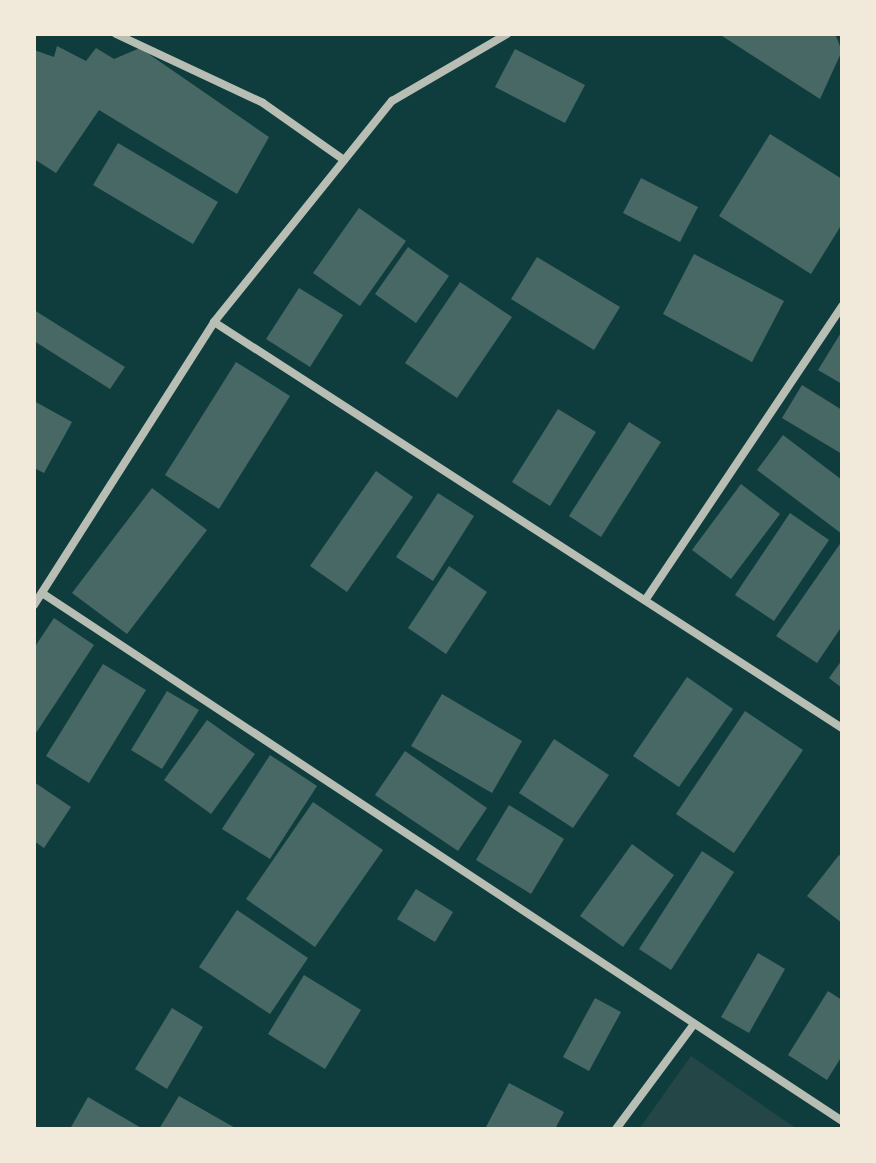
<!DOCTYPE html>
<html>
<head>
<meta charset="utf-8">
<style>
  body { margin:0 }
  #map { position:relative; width:876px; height:1163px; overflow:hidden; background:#0f3d3e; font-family:"Sofia Sans Condensed",sans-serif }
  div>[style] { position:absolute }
  .green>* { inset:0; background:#244646 }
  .building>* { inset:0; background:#486865 }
  .minor>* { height:8px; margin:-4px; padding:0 4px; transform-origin:4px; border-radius:4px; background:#b8beb3 }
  span { translate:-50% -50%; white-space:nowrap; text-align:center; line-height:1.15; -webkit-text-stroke:6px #f1e9da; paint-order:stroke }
  .frame { position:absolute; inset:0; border:36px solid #f1e9da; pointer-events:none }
</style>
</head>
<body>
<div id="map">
  <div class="green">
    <i style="clip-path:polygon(691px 1056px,797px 1129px,639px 1129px)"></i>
  </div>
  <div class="building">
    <i style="clip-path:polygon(719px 34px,835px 34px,842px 51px,820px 99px)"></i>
    <i style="clip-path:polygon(57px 46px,86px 61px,96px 48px,114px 59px,140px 48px,269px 137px,237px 194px,99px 110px,56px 173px,34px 159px,34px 50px,54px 57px)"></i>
    <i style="clip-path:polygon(515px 49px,585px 85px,565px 123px,495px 87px)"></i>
    <i style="clip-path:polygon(770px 134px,842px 179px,842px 224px,811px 274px,719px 216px)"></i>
    <i style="clip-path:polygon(118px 143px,218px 202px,193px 244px,93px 185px)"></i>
    <i style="clip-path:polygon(641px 178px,698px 207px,680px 242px,623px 213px)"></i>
    <i style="clip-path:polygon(359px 208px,406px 241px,360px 306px,313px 273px)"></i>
    <i style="clip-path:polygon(408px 247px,449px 276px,416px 323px,375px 294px)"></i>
    <i style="clip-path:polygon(694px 254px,784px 301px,752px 362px,663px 314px)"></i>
    <i style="clip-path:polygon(537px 257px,620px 307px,594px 350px,511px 299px)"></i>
    <i style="clip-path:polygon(460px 282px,512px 317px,457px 398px,405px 363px)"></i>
    <i style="clip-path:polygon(299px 288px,343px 315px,310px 367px,266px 339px)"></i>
    <i style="clip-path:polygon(34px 310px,125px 367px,110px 389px,34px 341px)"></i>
    <i style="clip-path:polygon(842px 331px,842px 384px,818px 370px)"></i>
    <i style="clip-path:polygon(236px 362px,290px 396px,219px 509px,165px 475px)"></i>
    <i style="clip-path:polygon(802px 385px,842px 410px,842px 454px,782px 418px)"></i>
    <i style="clip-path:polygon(34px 401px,72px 422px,44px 473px,34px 468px)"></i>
    <i style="clip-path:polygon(558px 409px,596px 432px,550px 506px,512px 482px)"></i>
    <i style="clip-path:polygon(629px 422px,661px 442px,601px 537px,569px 516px)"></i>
    <i style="clip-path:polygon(783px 435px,842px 480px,842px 534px,757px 470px)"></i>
    <i style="clip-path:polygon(376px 471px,413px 497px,347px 592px,310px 566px)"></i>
    <i style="clip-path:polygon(741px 484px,780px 514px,731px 579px,692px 550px)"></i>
    <i style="clip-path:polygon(152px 488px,207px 530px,127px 634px,72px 593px)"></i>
    <i style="clip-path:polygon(438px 493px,474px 516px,433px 581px,396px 557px)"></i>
    <i style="clip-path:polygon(790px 513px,829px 540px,774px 621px,735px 595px)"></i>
    <i style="clip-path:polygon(842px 541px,842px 626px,817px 663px,776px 636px)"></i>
    <i style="clip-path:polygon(449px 566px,487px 592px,446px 654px,408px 628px)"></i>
    <i style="clip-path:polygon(54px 618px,94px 645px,34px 736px,34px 648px)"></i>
    <i style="clip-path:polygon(842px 660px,842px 688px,829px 678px)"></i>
    <i style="clip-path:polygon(103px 664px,146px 690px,89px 783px,46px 756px)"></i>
    <i style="clip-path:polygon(687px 677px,733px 709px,679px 787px,633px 756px)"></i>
    <i style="clip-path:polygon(167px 691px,199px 710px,162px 769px,131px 750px)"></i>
    <i style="clip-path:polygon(442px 694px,522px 741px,492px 793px,411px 746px)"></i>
    <i style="clip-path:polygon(745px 711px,803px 750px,734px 853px,676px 814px)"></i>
    <i style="clip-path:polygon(207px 720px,255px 754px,211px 814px,164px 780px)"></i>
    <i style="clip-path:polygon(554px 739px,609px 775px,573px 828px,519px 793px)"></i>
    <i style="clip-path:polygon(405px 751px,487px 808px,458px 851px,375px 795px)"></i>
    <i style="clip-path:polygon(270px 755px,317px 786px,270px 859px,222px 829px)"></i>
    <i style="clip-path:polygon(34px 782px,71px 807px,44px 848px,34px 841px)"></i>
    <i style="clip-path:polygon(313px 802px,383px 850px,315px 947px,246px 899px)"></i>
    <i style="clip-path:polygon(509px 805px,564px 839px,531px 894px,476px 860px)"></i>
    <i style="clip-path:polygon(632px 844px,674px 875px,623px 947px,580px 916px)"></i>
    <i style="clip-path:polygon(702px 851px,734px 872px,671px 970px,639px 949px)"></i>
    <i style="clip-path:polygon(839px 855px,842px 857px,842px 923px,807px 896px)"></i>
    <i style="clip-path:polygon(416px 889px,453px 912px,435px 942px,397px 919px)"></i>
    <i style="clip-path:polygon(237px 910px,308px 958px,270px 1014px,199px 967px)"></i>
    <i style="clip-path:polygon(758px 953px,785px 969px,749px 1033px,721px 1017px)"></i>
    <i style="clip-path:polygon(304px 975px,361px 1010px,325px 1069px,268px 1034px)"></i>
    <i style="clip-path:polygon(828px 991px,842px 1000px,842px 1056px,827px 1080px,788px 1055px)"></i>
    <i style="clip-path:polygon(595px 998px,621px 1012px,589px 1071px,563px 1057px)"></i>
    <i style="clip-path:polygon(172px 1008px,203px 1027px,167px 1089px,135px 1069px)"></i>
    <i style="clip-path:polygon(509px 1083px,564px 1112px,555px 1129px,485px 1129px)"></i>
    <i style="clip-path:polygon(179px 1096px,237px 1129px,159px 1129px)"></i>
    <i style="clip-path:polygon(88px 1097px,143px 1129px,70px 1129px)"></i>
  </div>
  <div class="minor">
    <i style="left:116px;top:34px;width:162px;rotate:25.1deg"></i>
    <i style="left:263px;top:103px;width:99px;rotate:35.1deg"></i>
    <i style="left:214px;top:322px;width:748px;rotate:32.88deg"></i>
    <i style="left:42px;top:593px;width:959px;rotate:33.42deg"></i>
    <i style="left:646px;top:599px;width:353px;rotate:-56.2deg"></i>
    <i style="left:34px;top:605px;width:335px;rotate:-57.5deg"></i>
    <i style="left:214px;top:322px;width:284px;rotate:-51.2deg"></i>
    <i style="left:392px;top:101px;width:133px;rotate:-30.2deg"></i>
    <i style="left:616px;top:1129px;width:131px;rotate:-53.4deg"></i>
  </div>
  <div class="frame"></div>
</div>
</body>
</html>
